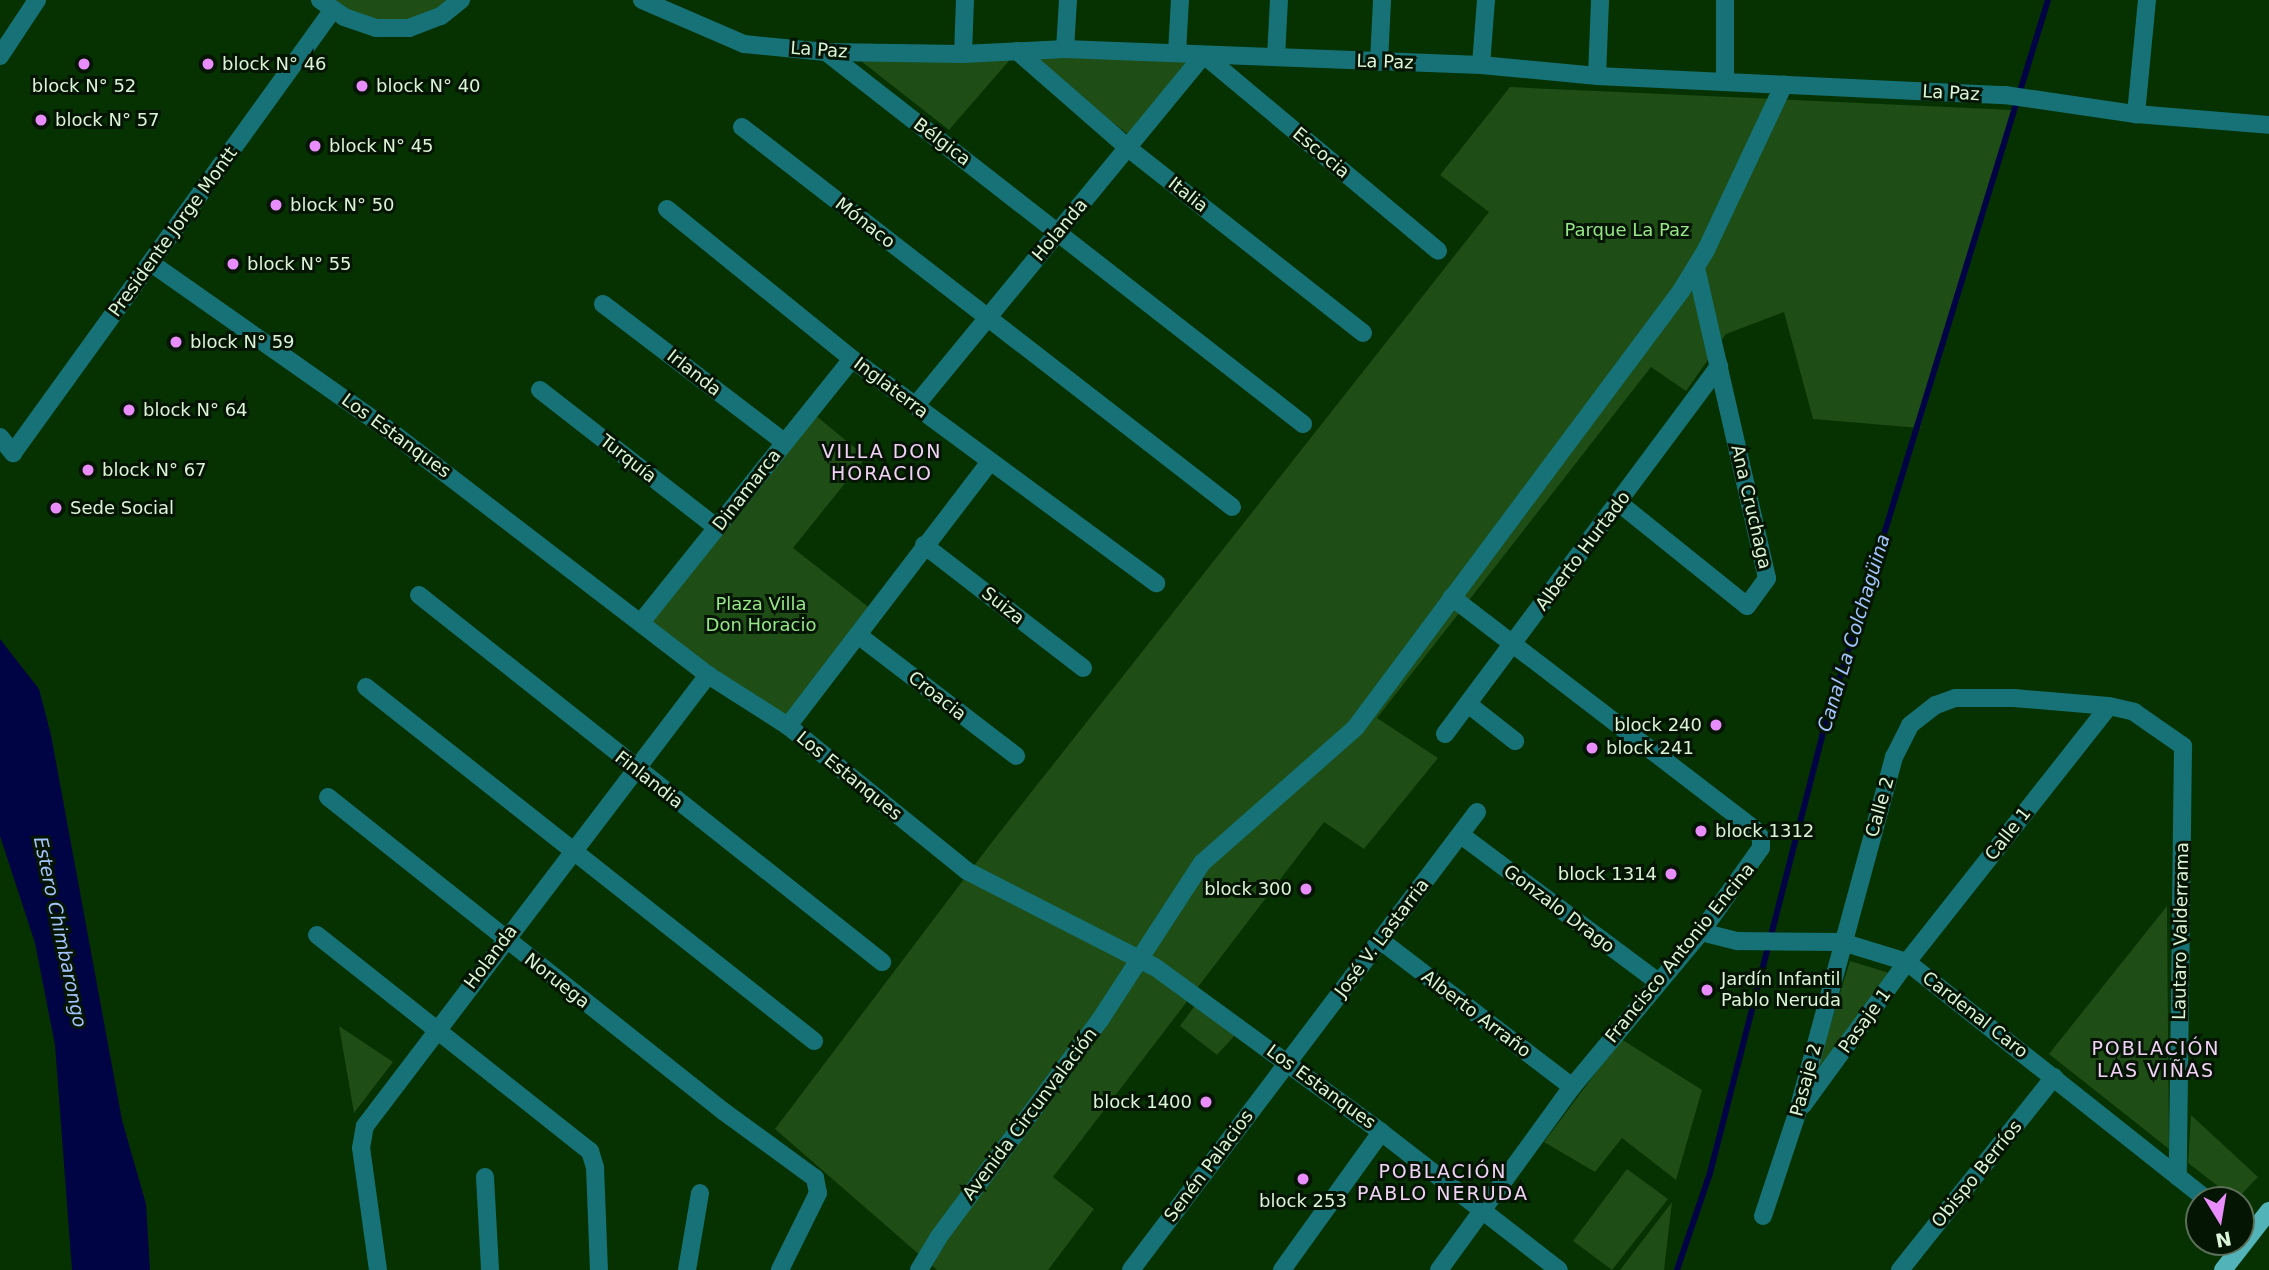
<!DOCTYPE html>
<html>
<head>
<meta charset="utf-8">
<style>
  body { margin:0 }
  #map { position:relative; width:2269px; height:1270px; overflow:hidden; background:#063100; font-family:"DejaVu Sans",sans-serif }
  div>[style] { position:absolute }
  .green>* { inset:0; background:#1e4d16 }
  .water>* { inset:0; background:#000344 }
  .stream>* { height:6px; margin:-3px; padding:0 3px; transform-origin:3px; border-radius:3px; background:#000344 }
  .minor>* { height:18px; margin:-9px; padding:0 9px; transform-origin:9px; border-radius:9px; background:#167277 }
  .major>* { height:18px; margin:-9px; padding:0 9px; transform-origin:9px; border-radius:9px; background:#52b3b9 }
  .dots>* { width:19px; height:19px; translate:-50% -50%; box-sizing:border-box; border:4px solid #051503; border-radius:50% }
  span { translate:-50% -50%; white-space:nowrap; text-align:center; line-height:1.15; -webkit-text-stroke:6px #051503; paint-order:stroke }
  .street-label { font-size:18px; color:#dcf4d7 }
  .poi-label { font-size:18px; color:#dcf4d7 }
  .left { translate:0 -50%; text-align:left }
  .right { translate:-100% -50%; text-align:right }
  .park-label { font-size:18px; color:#97e789 }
  .neighbourhood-label { font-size:19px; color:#f2d2f7; letter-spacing:2px }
  .water-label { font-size:19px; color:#a3c4fe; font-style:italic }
  .north { position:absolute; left:2185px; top:1186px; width:70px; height:70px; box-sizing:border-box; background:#051503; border:2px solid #5b6e58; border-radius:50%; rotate:169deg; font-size:19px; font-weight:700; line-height:28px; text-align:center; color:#dcf4d7 }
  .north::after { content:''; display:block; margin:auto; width:24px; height:32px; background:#ea8dfc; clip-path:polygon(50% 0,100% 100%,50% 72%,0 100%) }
</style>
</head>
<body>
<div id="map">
  <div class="green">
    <i style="clip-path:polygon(326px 0,452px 0,440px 11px,408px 23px,375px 24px)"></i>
    <i style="clip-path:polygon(852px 54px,1014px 55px,949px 130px)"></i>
    <i style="clip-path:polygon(1028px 56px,1193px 59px,1130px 136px)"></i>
    <i style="clip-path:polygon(1510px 87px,2013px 110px,1920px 428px,1813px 419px,1784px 312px,1726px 334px,1686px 391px,1651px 367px,1377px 718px,1438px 758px,1364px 849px,1324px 822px,1053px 1177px,1094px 1209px,1048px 1270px,937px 1270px,775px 1129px,992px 842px,1489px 212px,1440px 175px)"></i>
    <i style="clip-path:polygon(815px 415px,866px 457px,793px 548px,871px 609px,788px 722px,649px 621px)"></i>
    <i style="clip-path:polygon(2167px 906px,2169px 1149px,2049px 1054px)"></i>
    <i style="clip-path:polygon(1850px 961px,1889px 973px,1813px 1081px)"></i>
    <i style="clip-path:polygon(1196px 1004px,1237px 1033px,1217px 1055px,1180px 1026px)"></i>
    <i style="clip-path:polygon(339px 1026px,393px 1062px,354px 1113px)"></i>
    <i style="clip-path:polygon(1621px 1039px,1702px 1090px,1676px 1180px,1622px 1138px,1595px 1172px,1544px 1142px)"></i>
    <i style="clip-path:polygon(2191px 1115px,2258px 1177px,2236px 1200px,2188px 1163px)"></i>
    <i style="clip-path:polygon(1627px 1169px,1668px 1199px,1612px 1270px,1573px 1241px)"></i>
    <i style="clip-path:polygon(1672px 1202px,1664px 1270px,1620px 1270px)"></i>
  </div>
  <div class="water">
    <i style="clip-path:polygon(0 639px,39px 689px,51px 735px,122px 1120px,146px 1204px,150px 1270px,72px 1270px,55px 1045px,35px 943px,0 836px)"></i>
  </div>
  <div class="stream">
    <i style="left:1677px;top:1270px;width:102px;rotate:-71.2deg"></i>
    <i style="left:1710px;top:1173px;width:451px;rotate:-75.6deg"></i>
    <i style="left:1822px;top:736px;width:770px;rotate:-72.93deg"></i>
  </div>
  <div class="minor">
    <i style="left:320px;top:0;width:29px;rotate:35deg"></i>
    <i style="left:344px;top:17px;width:34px;rotate:19deg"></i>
    <i style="left:376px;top:28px;width:33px"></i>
    <i style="left:409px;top:28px;width:34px;rotate:-21deg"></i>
    <i style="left:441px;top:16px;width:26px;rotate:-39deg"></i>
    <i style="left:642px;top:0;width:111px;rotate:23.3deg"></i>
    <i style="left:744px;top:44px;width:82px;rotate:5.6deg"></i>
    <i style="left:826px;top:52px;width:137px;rotate:0.8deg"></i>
    <i style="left:963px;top:54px;width:102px;rotate:-2.8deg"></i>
    <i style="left:1065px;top:49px;width:416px;rotate:2.2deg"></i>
    <i style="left:1481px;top:65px;width:117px;rotate:5.4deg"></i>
    <i style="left:1597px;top:76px;width:408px;rotate:2.7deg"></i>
    <i style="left:2005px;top:95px;width:132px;rotate:8.3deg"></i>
    <i style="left:2147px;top:0;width:115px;rotate:95.5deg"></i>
    <i style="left:2136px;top:114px;width:133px;rotate:4.7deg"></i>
    <i style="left:1065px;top:49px;width:49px;rotate:-86.5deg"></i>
    <i style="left:1017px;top:51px;width:147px;rotate:41.1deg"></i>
    <i style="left:1128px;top:148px;width:299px;rotate:38.2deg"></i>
    <i style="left:826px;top:52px;width:605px;rotate:37.95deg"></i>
    <i style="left:1177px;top:53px;width:53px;rotate:-86.8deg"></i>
    <i style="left:963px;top:54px;width:54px;rotate:-87.9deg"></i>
    <i style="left:0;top:56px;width:67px;rotate:-56.5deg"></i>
    <i style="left:1276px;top:57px;width:57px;rotate:-87deg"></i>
    <i style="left:1379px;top:62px;width:62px;rotate:-87.2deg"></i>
    <i style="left:1481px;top:65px;width:65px;rotate:-85.6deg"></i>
    <i style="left:1597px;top:76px;width:76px;rotate:-87.7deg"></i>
    <i style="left:1725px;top:82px;width:82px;rotate:-90deg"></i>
    <i style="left:742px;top:127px;width:620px;rotate:37.79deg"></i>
    <i style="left:667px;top:209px;width:238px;rotate:39deg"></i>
    <i style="left:852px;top:359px;width:378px;rotate:36.4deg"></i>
    <i style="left:151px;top:263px;width:297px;rotate:35.1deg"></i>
    <i style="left:394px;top:434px;width:396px;rotate:37.5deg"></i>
    <i style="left:708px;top:675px;width:95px;rotate:32.5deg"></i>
    <i style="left:788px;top:726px;width:230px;rotate:39deg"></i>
    <i style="left:967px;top:871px;width:211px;rotate:27.1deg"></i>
    <i style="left:1155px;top:967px;width:280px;rotate:36.1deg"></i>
    <i style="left:1381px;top:1132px;width:225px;rotate:37.8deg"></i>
    <i style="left:603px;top:304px;width:228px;rotate:37.3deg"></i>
    <i style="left:540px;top:390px;width:224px;rotate:37.9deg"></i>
    <i style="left:916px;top:405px;width:453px;rotate:-50.6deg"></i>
    <i style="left:1204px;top:55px;width:305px;rotate:39.9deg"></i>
    <i style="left:0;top:437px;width:21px;rotate:51deg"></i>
    <i style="left:13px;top:453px;width:545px;rotate:-54.18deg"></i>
    <i style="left:1619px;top:503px;width:164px;rotate:38.8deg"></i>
    <i style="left:1747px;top:606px;width:34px;rotate:-54deg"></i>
    <i style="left:1767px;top:578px;width:319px;rotate:-102.9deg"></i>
    <i style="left:924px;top:545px;width:201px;rotate:37.7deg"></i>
    <i style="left:419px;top:595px;width:591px;rotate:38.4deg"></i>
    <i style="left:642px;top:621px;width:336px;rotate:-51.3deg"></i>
    <i style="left:858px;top:635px;width:199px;rotate:37.4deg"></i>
    <i style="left:366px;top:687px;width:571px;rotate:38.32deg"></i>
    <i style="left:1468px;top:704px;width:60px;rotate:38.2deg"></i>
    <i style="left:788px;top:726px;width:332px;rotate:-52.6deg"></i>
    <i style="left:1445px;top:734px;width:459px;rotate:-53.3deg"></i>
    <i style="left:328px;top:797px;width:505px;rotate:38.48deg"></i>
    <i style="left:723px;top:1111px;width:114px;rotate:36.1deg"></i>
    <i style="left:815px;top:1178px;width:15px;rotate:79deg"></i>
    <i style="left:818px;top:1193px;width:86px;rotate:116.3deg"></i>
    <i style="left:1461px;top:835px;width:246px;rotate:36.7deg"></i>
    <i style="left:1701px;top:932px;width:38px;rotate:14deg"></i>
    <i style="left:1738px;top:941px;width:104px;rotate:0.6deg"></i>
    <i style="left:1842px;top:942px;width:68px;rotate:17.1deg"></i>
    <i style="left:1907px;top:962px;width:383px;rotate:38.4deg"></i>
    <i style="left:317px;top:935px;width:348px;rotate:38.4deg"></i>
    <i style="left:590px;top:1151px;width:17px;rotate:73deg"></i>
    <i style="left:595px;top:1167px;width:103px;rotate:87.8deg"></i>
    <i style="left:1380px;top:940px;width:242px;rotate:37.4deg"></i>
    <i style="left:1803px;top:1105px;width:177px;rotate:-54deg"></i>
    <i style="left:1907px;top:962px;width:326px;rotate:-51.7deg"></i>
    <i style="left:485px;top:1177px;width:93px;rotate:86.9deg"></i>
    <i style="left:1763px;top:1216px;width:108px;rotate:-71.6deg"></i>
    <i style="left:1797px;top:1114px;width:370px;rotate:-74.8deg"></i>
    <i style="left:1894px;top:757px;width:36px;rotate:-63deg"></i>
    <i style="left:1910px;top:725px;width:33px;rotate:-38deg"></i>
    <i style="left:1936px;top:705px;width:20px;rotate:-20deg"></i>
    <i style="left:1955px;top:698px;width:59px"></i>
    <i style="left:2014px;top:698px;width:95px;rotate:4.8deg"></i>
    <i style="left:2109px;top:706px;width:26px;rotate:13deg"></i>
    <i style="left:2134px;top:712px;width:60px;rotate:34.8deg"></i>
    <i style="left:2183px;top:746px;width:431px;rotate:90.7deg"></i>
    <i style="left:378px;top:1270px;width:123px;rotate:-97.9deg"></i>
    <i style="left:361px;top:1148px;width:22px;rotate:-80deg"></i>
    <i style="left:365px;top:1126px;width:567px;rotate:-52.75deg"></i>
    <i style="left:687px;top:1270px;width:78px;rotate:-80.4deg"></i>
    <i style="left:919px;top:1270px;width:37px;rotate:-59deg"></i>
    <i style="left:938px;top:1238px;width:272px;rotate:-53.4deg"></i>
    <i style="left:1100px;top:1020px;width:187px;rotate:-57deg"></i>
    <i style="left:1202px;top:863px;width:205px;rotate:-41.4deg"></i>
    <i style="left:1356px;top:727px;width:544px;rotate:-53.3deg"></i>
    <i style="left:1681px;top:291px;width:48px;rotate:-58.6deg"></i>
    <i style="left:1706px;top:250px;width:183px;rotate:-64.8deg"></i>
    <i style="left:1131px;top:1270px;width:574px;rotate:-52.93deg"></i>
    <i style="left:1282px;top:1270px;width:170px;rotate:-54.3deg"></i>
    <i style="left:1439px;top:1270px;width:226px;rotate:-54deg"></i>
    <i style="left:1572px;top:1087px;width:202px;rotate:-50.2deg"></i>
    <i style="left:1701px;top:932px;width:103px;rotate:-54.5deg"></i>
    <i style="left:1761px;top:848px;width:10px;rotate:-90deg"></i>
    <i style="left:1761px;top:838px;width:11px;rotate:-128deg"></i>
    <i style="left:1754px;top:829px;width:381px;rotate:-142.5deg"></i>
    <i style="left:1900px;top:1270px;width:247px;rotate:-51.4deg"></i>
  </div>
  <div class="major">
    <i style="left:2223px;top:1270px;width:75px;rotate:-52.1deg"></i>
  </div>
  <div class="dots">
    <i style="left:84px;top:64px;background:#ea8dfc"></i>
    <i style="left:208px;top:64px;background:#ea8dfc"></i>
    <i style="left:362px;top:86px;background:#ea8dfc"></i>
    <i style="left:41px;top:120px;background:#ea8dfc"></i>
    <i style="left:315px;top:146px;background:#ea8dfc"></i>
    <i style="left:276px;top:205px;background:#ea8dfc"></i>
    <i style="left:233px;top:264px;background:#ea8dfc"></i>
    <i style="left:176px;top:342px;background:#ea8dfc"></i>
    <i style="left:129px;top:410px;background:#ea8dfc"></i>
    <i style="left:88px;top:470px;background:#ea8dfc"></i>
    <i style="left:56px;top:508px;background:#ea8dfc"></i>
    <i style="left:1716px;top:725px;background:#ea8dfc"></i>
    <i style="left:1592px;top:748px;background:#ea8dfc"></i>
    <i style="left:1701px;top:831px;background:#ea8dfc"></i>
    <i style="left:1671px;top:874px;background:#ea8dfc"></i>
    <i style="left:1306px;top:889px;background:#ea8dfc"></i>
    <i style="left:1707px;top:990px;background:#ea8dfc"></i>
    <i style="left:1206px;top:1102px;background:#ea8dfc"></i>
    <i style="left:1303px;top:1179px;background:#ea8dfc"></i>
  </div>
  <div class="street-label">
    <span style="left:819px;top:50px;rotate:4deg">La Paz</span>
    <span style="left:1385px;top:62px;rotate:2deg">La Paz</span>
    <span style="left:1951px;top:93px;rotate:3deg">La Paz</span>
    <span style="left:942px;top:142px;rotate:37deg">Bélgica</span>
    <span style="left:1321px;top:153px;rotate:40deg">Escocia</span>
    <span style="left:1188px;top:195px;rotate:38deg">Italia</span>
    <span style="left:865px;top:223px;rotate:38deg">Mónaco</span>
    <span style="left:1060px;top:230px;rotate:-50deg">Holanda</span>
    <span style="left:173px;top:232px;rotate:-54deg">Presidente Jorge Montt</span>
    <span style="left:694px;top:373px;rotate:38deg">Irlanda</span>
    <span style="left:891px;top:388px;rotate:37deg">Inglaterra</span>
    <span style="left:396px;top:436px;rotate:36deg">Los Estanques</span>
    <span style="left:628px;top:459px;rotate:38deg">Turquía</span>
    <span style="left:747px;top:490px;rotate:-52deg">Dinamarca</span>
    <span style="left:1751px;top:507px;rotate:77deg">Ana Cruchaga</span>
    <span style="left:1583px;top:551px;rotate:-53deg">Alberto Hurtado</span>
    <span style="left:1003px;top:606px;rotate:38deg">Suiza</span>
    <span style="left:937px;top:696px;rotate:38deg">Croacia</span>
    <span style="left:849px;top:776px;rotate:39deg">Los Estanques</span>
    <span style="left:649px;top:780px;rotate:38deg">Finlandia</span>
    <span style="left:1880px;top:807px;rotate:-74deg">Calle 2</span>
    <span style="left:2008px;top:834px;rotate:-52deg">Calle 1</span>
    <span style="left:1559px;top:909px;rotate:37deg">Gonzalo Drago</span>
    <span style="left:2181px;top:931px;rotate:-89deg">Lautaro Valderrama</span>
    <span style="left:1382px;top:938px;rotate:-53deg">José V. Lastarria</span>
    <span style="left:1680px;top:953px;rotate:-51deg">Francisco Antonio Encina</span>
    <span style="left:491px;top:957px;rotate:-53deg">Holanda</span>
    <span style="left:557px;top:981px;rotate:38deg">Noruega</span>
    <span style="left:1476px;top:1014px;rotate:37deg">Alberto Arraño</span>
    <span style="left:1975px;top:1015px;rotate:38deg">Cardenal Caro</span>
    <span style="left:1865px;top:1021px;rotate:-54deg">Pasaje 1</span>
    <span style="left:1806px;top:1080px;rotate:-75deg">Pasaje 2</span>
    <span style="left:1321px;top:1087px;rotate:36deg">Los Estanques</span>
    <span style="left:1030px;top:1114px;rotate:-53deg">Avenida Circunvalación</span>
    <span style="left:1209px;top:1166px;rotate:-53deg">Senén Palacios</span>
    <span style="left:1977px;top:1174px;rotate:-51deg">Obispo Berríos</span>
  </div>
  <div class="poi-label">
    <span class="left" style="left:222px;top:64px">block N° 46</span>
    <span style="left:84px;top:86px">block N° 52</span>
    <span class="left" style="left:376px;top:86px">block N° 40</span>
    <span class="left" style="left:55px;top:120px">block N° 57</span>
    <span class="left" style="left:329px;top:146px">block N° 45</span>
    <span class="left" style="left:290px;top:205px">block N° 50</span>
    <span class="left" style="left:247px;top:264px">block N° 55</span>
    <span class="left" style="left:190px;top:342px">block N° 59</span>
    <span class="left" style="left:143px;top:410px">block N° 64</span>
    <span class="left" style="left:102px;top:470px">block N° 67</span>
    <span class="left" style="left:70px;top:508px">Sede Social</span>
    <span class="right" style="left:1702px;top:725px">block 240</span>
    <span class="left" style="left:1606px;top:748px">block 241</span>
    <span class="left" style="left:1715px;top:831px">block 1312</span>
    <span class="right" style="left:1657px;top:874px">block 1314</span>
    <span class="right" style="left:1292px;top:889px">block 300</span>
    <span class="left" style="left:1721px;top:990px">Jardín Infantil<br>Pablo Neruda</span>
    <span class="right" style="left:1192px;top:1102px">block 1400</span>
    <span style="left:1303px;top:1201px">block 253</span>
  </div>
  <div class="park-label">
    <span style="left:1627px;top:230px">Parque La Paz</span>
    <span style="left:761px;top:615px">Plaza Villa<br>Don Horacio</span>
  </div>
  <div class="neighbourhood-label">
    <span style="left:882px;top:463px">VILLA DON<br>HORACIO</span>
    <span style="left:2156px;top:1060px">POBLACIÓN<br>LAS VIÑAS</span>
    <span style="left:1443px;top:1183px">POBLACIÓN<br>PABLO NERUDA</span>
  </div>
  <div class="water-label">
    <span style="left:1854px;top:633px;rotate:-73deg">Canal La Colchagüina</span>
    <span style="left:60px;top:932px;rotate:78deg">Estero Chimbarongo</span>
  </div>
  <div class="north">N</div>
</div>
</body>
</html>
